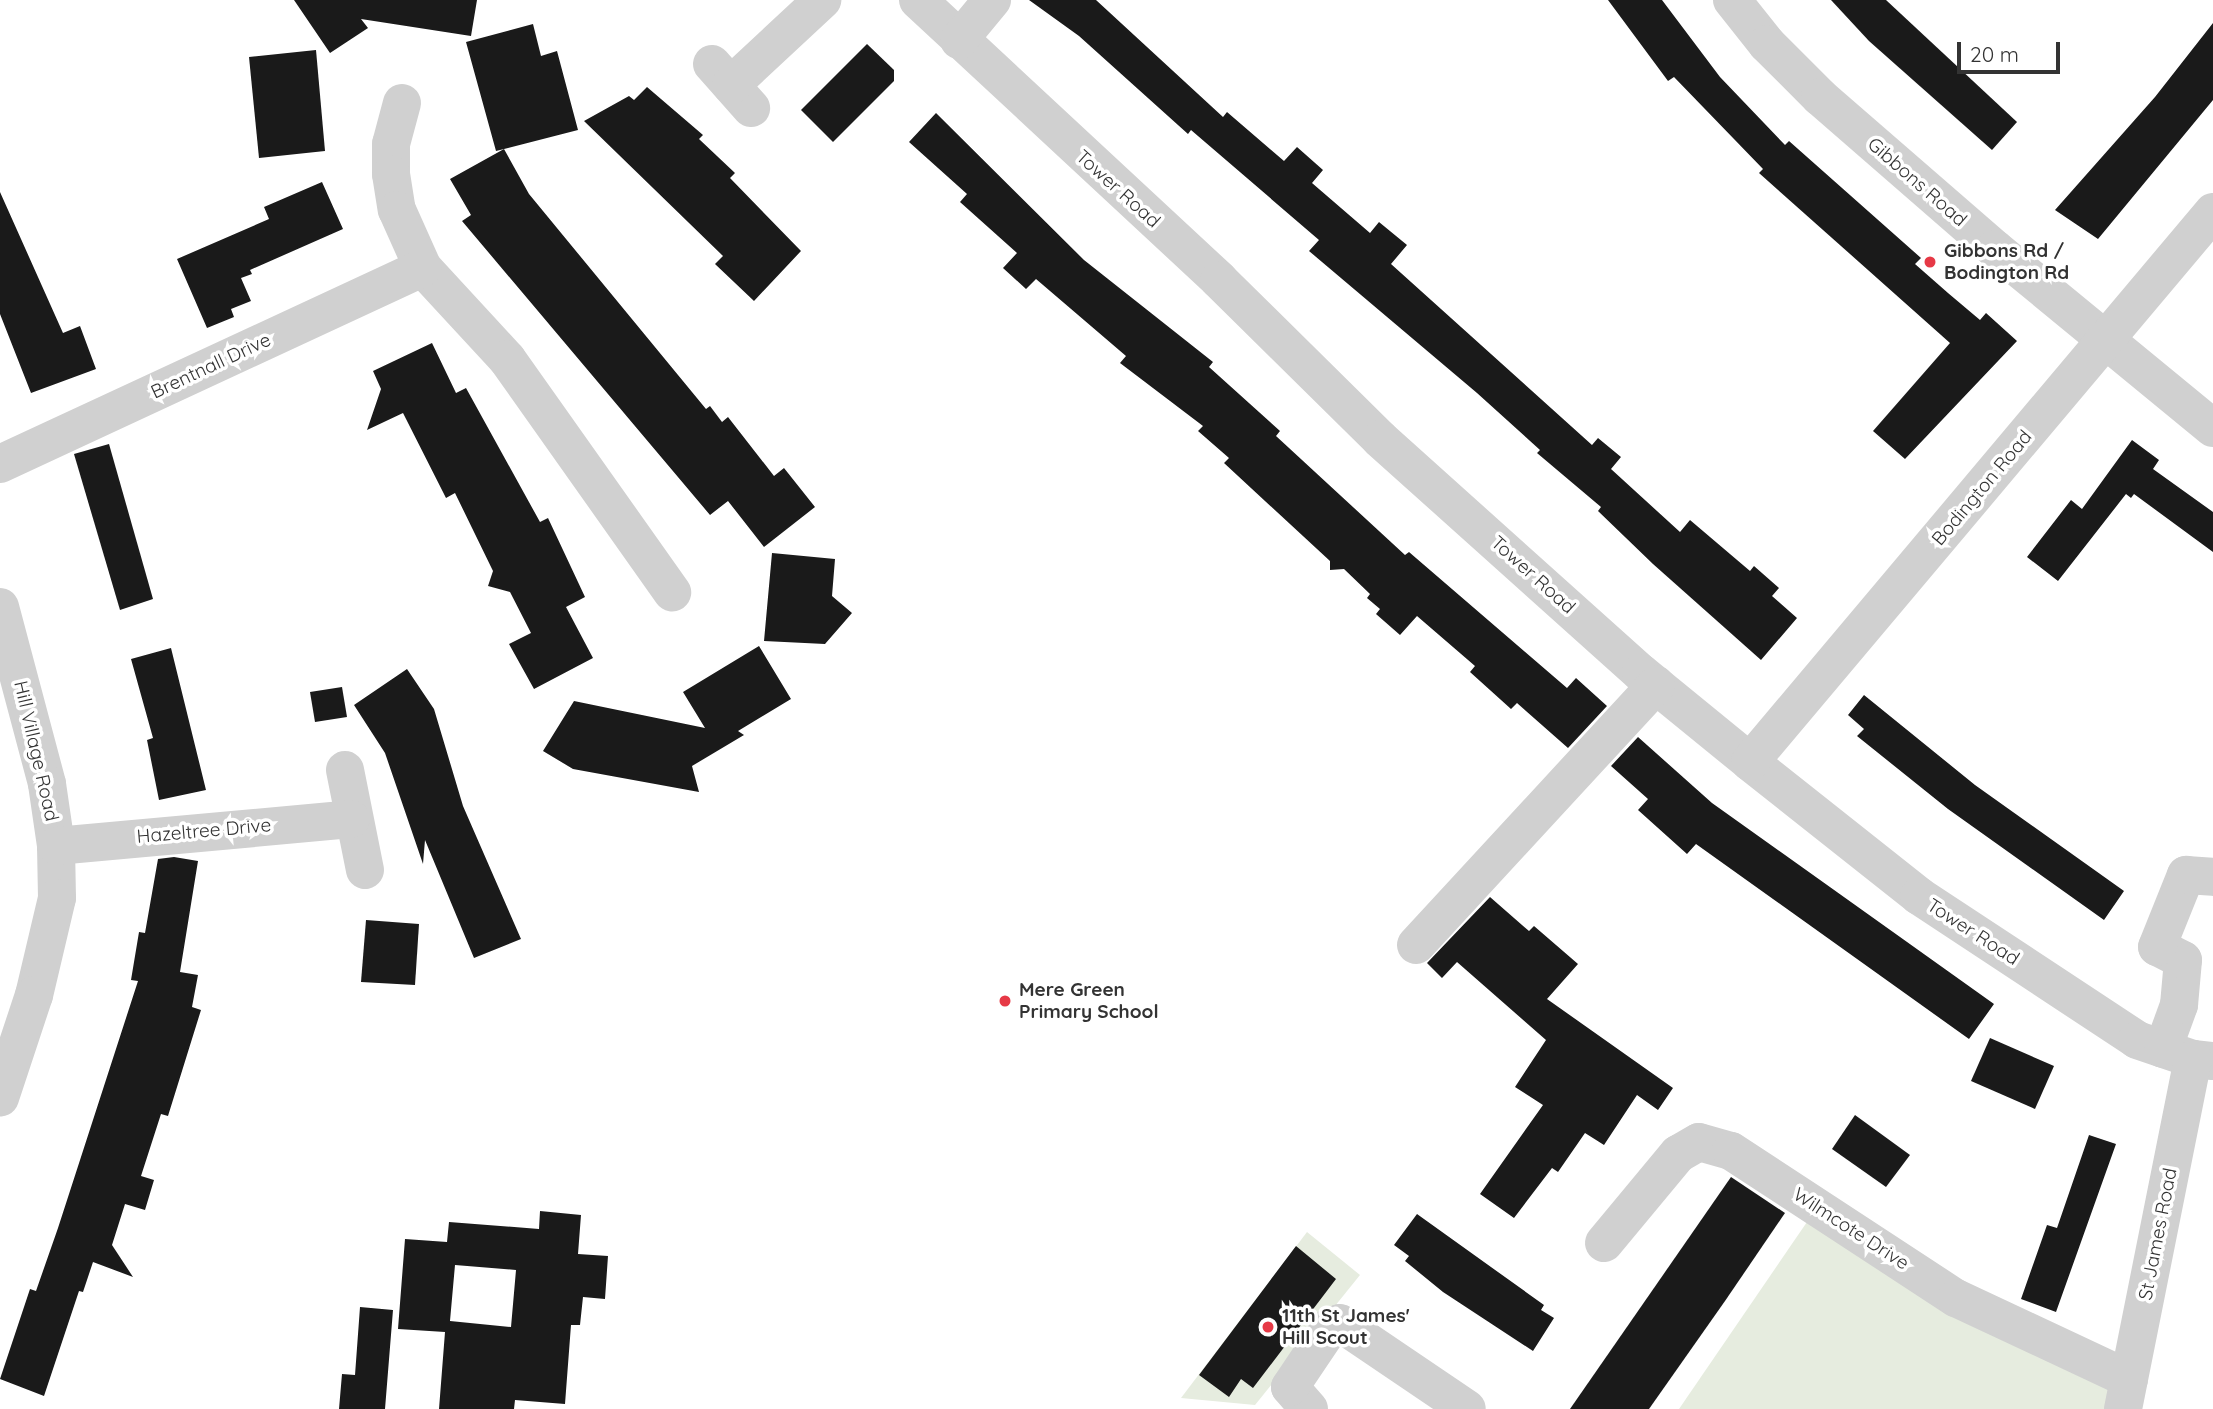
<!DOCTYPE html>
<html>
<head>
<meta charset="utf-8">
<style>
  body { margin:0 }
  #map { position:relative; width:2213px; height:1409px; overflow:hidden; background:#fff; font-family:Quicksand,sans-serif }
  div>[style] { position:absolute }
  .green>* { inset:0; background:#e6ecdf }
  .building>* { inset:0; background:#1a1a1a }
  .minor>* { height:38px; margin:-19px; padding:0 19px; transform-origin:19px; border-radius:19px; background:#d0d0d0 }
  .dots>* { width:19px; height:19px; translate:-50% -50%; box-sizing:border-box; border:4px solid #fff; border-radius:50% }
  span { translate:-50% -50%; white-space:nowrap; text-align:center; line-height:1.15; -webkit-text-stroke:7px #fff; paint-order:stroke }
  .street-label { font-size:19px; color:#333 }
  .poi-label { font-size:19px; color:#333; font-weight:700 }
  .left { translate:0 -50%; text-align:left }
  .scale { position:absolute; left:1957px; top:42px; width:103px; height:32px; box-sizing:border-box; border:4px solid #333; border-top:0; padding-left:9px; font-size:21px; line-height:24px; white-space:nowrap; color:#333; -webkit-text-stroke:5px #fff; paint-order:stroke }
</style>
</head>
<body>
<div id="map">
  <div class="green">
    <i style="clip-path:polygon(1807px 1222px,2113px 1388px,2110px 1409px,1679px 1409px)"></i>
    <i style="clip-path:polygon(1307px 1232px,1360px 1275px,1255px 1405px,1181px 1398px)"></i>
  </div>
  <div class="building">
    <i style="clip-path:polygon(294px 0,477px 0,471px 36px,361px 19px,368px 28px,330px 53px)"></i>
    <i style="clip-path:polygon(1029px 0,1096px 0,1223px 117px,1227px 112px,1284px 161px,1297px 147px,1323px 170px,1312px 183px,1370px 233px,1379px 222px,1407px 245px,1391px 264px,1592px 445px,1598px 438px,1621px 457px,1611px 469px,1680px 532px,1690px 520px,1750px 571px,1754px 566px,1779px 588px,1772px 596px,1797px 618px,1761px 660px,1653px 564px,1598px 511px,1601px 507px,1537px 453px,1540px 450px,1477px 393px,1309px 251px,1319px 240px,1191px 130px,1188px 134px,1079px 36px)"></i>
    <i style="clip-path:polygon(1608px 0,1662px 0,1720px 77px,1785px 145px,1789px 141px,1921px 258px,1915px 264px,1948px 293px,1980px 320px,1986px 313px,2017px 341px,1905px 459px,1873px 431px,1950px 343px,1759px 173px,1763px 169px,1674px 77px,1668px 81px)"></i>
    <i style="clip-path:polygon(1831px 0,1886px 0,2017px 122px,1992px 150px,1869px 41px)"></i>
    <i style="clip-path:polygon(2213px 23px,2213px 100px,2098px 239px,2055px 210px,2155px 97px)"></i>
    <i style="clip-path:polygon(533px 24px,541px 56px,557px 51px,578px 130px,496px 151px,466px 42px)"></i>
    <i style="clip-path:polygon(867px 44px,894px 70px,894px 81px,833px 142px,801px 110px)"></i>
    <i style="clip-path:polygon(316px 50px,325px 151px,259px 158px,249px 57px)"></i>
    <i style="clip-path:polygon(647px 87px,703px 135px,699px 139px,735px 173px,730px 178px,801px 251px,754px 301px,715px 264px,723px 256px,584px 121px,629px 96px,634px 100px)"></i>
    <i style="clip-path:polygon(936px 113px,1084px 260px,1213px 362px,1209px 367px,1280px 431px,1276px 436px,1405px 555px,1409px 552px,1567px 688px,1576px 678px,1607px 706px,1568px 748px,1517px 703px,1511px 709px,1470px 672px,1475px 666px,1417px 616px,1400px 635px,1376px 614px,1380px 609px,1367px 598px,1370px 594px,1344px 569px,1330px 570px,1330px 561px,1224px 463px,1229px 458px,1198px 431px,1203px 426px,1120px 363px,1126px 356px,1036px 279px,1026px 289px,1003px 268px,1017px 253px,960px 202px,967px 194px,909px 142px)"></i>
    <i style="clip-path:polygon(504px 149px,529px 194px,706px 409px,710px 406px,722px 422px,728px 417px,774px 476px,784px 468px,815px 507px,764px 547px,728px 501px,710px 515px,462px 221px,471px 215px,450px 179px)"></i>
    <i style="clip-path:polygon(322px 182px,343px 229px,250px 270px,252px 274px,241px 278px,251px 301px,231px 309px,234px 317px,207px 328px,177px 259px,269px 219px,264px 207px)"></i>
    <i style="clip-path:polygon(0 192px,63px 333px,80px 326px,96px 369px,31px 393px,0 314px)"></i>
    <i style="clip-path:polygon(432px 343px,456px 393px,466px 388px,540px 522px,548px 518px,585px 597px,566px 607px,593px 658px,534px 689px,509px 644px,531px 633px,510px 592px,488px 586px,493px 571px,455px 493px,446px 498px,403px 413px,367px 430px,381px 389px,373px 371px)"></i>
    <i style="clip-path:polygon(2132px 440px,2159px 460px,2153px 469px,2213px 512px,2213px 552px,2134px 494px,2131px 498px,2126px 494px,2058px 581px,2027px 557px,2071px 500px,2082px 509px)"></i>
    <i style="clip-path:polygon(109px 444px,153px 599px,120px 610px,74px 454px)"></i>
    <i style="clip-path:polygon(772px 553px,835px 559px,832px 596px,852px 613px,825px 644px,764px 641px)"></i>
    <i style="clip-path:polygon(759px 646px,791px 699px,738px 731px,744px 735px,692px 766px,699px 792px,573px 769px,543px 751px,574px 701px,705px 728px,683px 692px)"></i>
    <i style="clip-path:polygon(171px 648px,206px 790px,159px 800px,147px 740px,153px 738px,131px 659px)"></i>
    <i style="clip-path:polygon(407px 669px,434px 709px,463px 806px,521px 939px,474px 958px,425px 840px,423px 864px,385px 753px,354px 705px)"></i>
    <i style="clip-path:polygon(342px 687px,347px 717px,315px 722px,310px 692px)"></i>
    <i style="clip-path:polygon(1864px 695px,1975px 785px,2124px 891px,2104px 920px,1948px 809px,1857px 736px,1864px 729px,1848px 715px)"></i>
    <i style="clip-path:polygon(1638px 737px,1712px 803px,1994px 1004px,1969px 1039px,1696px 844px,1687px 854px,1638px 810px,1648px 799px,1611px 766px)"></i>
    <i style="clip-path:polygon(174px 857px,198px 861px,180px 972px,198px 975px,192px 1007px,201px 1010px,168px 1116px,161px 1114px,141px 1176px,154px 1180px,145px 1210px,125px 1204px,112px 1245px,133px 1277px,93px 1262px,83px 1292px,79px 1291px,44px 1396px,0 1379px,30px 1289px,36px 1291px,58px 1228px,138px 981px,131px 980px,139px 932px,145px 933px,158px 859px)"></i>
    <i style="clip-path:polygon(1490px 897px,1529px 931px,1534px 926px,1578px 964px,1547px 999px,1673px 1088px,1658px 1110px,1637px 1095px,1604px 1145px,1585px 1133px,1558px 1172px,1552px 1168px,1514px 1218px,1480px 1194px,1543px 1105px,1515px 1087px,1546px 1040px,1457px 962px,1442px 978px,1427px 963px)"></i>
    <i style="clip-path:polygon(366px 920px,419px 924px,415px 985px,361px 982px)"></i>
    <i style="clip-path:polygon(1990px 1038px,2054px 1066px,2035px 1109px,1971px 1081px)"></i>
    <i style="clip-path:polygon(1855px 1115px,1910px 1155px,1886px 1187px,1832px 1149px)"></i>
    <i style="clip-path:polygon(2089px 1135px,2116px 1144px,2056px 1312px,2021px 1299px,2047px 1225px,2057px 1228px)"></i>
    <i style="clip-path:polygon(1731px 1177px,1785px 1213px,1725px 1301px,1649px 1409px,1570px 1409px)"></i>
    <i style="clip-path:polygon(evenodd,540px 1211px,581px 1215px,578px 1254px,608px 1256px,605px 1299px,583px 1297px,580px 1325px,571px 1325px,565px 1404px,515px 1400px,514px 1409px,439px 1409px,445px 1332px,398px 1329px,405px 1239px,447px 1242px,449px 1222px,539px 1229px,540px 1211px,455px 1265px,516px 1270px,511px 1327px,450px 1321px,455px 1265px)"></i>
    <i style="clip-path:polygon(1417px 1214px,1544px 1305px,1541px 1310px,1554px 1318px,1533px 1351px,1443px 1292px,1405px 1261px,1409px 1256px,1394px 1245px)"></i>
    <i style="clip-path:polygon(1296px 1246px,1336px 1279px,1253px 1388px,1241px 1379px,1229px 1397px,1199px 1375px)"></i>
    <i style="clip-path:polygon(360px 1307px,393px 1310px,385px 1409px,339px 1409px,342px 1374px,355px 1375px)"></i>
  </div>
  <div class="minor">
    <i style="left:918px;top:0;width:411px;rotate:42.9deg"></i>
    <i style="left:1219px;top:280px;width:226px;rotate:44.6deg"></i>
    <i style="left:1380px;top:439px;width:351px;rotate:41.9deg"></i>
    <i style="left:1641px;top:673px;width:141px;rotate:39.2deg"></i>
    <i style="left:1750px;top:762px;width:216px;rotate:38.4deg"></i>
    <i style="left:1919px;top:896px;width:261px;rotate:33.4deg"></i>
    <i style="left:2137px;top:1040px;width:59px;rotate:18.7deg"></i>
    <i style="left:2193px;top:1059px;width:20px;rotate:6deg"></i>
    <i style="left:1732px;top:0;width:56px;rotate:51.5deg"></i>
    <i style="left:1767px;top:44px;width:75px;rotate:45deg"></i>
    <i style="left:1820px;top:97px;width:232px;rotate:41deg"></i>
    <i style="left:1995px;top:249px;width:282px;rotate:39.4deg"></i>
    <i style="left:959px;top:40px;width:52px;rotate:-50.5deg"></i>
    <i style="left:712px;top:64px;width:59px;rotate:48.4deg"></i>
    <i style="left:731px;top:85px;width:125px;rotate:-43deg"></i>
    <i style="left:402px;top:103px;width:42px;rotate:105deg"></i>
    <i style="left:391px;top:144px;width:30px;rotate:90deg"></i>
    <i style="left:391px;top:174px;width:36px;rotate:81deg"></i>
    <i style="left:397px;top:210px;width:64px;rotate:65.9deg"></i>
    <i style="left:423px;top:268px;width:124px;rotate:47.3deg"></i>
    <i style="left:507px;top:359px;width:286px;rotate:54.7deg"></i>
    <i style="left:0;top:464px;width:466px;rotate:-24.9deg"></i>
    <i style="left:0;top:607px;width:183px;rotate:75.1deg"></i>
    <i style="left:47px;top:784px;width:63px;rotate:81.7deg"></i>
    <i style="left:56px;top:846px;width:52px;rotate:88.9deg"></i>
    <i style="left:57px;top:898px;width:100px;rotate:103.3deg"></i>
    <i style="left:34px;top:995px;width:108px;rotate:108.3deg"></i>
    <i style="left:1750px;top:762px;width:719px;rotate:-49.91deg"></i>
    <i style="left:345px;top:770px;width:102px;rotate:78.7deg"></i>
    <i style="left:56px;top:846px;width:296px;rotate:-5.2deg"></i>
    <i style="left:1416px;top:945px;width:354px;rotate:-47.3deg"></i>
    <i style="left:2163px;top:1049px;width:47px;rotate:-70deg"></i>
    <i style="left:2179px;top:1005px;width:45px;rotate:-84.9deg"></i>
    <i style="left:2183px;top:960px;width:29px;rotate:-153deg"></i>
    <i style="left:2157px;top:947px;width:78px;rotate:-68.1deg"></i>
    <i style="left:2186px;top:875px;width:27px;rotate:4deg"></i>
    <i style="left:1604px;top:1243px;width:116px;rotate:-50.3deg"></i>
    <i style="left:1678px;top:1154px;width:24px;rotate:-30deg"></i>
    <i style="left:1699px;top:1142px;width:33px;rotate:16deg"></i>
    <i style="left:1731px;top:1151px;width:269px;rotate:33.2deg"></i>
    <i style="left:1956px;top:1298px;width:191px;rotate:25.1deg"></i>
    <i style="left:1309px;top:1409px;width:29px;rotate:-131deg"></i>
    <i style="left:1290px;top:1387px;width:73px;rotate:-56.1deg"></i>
    <i style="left:1331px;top:1326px;width:9px;rotate:-18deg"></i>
    <i style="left:1340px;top:1323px;width:153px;rotate:34.1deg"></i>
    <i style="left:2123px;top:1409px;width:357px;rotate:-78.7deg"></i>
  </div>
  <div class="dots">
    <i style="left:1930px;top:262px;background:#e63946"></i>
    <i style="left:1005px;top:1001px;background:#e63946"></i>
    <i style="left:1268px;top:1327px;background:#e63946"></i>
  </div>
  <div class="street-label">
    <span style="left:1917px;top:182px;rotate:41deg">Gibbons Road</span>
    <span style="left:1118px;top:189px;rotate:42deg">Tower Road</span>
    <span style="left:211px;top:366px;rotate:-25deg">Brentnall Drive</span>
    <span style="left:1982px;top:488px;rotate:-50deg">Bodington Road</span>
    <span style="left:1533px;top:575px;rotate:42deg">Tower Road</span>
    <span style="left:36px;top:751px;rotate:77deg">Hill Village Road</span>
    <span style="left:204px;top:831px;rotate:-5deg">Hazeltree Drive</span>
    <span style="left:1973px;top:932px;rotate:33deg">Tower Road</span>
    <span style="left:1851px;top:1229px;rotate:33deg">Wilmcote Drive</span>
    <span style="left:2158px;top:1234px;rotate:-79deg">St James Road</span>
  </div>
  <div class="poi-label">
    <span class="left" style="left:1944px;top:262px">Gibbons Rd /<br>Bodington Rd</span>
    <span class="left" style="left:1019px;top:1001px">Mere Green<br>Primary School</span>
    <span class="left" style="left:1282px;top:1327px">11th St James'<br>Hill Scout</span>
  </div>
  <div class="scale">20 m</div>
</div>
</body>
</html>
